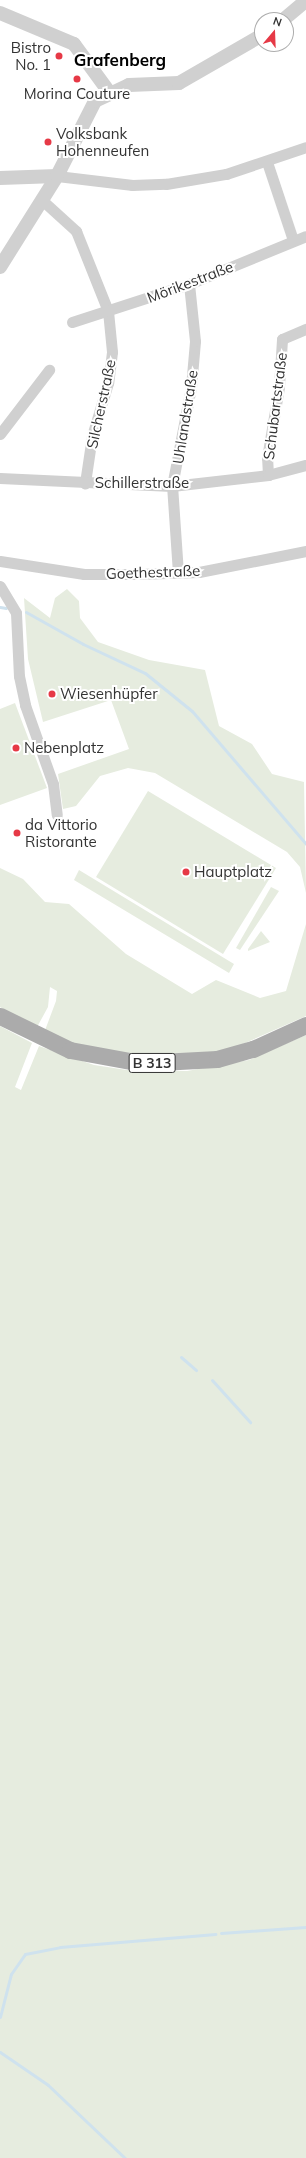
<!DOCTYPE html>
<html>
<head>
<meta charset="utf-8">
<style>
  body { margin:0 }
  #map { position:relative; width:306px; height:2158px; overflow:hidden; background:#fff; font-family:Mulish,sans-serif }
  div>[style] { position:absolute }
  .green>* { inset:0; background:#e6ecdf }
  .stream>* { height:3px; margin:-1.5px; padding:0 1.5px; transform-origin:1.5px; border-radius:1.5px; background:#cfe2ee }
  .minor>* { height:11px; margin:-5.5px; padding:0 5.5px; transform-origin:5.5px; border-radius:5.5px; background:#d0d0d0 }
  .tertiary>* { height:14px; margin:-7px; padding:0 7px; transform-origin:7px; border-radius:7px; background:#d0d0d0 }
  .primary>* { height:17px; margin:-8.5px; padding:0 8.5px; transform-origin:8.5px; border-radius:8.5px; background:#ababab }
  .dots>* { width:11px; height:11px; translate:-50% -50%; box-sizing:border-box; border:2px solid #fff; border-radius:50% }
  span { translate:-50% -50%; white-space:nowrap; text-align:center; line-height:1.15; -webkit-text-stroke:4px #fff; paint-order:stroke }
  .shield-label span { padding:1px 3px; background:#fff; border:1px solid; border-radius:3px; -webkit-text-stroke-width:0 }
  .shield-label { font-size:14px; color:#333; font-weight:700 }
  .poi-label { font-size:15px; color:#333 }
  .right { translate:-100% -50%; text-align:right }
  .left { translate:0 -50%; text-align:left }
  .street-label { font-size:15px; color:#333 }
  .quarter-label { font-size:17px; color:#000; font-weight:700 }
  .north { position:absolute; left:254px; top:12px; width:40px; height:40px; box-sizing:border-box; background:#fff; border:1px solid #adadad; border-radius:50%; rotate:19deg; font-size:11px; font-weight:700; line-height:16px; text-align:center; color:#333 }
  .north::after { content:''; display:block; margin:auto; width:14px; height:18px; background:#e63946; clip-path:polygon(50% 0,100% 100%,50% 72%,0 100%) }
</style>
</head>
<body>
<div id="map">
  <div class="green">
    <i style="clip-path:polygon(67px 589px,79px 601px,80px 618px,98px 642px,149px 660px,205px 670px,219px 726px,252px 744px,272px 774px,304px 782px,306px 893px,300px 867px,287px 852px,155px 773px,128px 768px,100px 776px,76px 806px,63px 809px,58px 774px,129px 749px,111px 700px,43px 722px,28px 659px,24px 598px,50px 618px,55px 598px)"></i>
    <i style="clip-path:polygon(15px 703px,47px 788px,0 805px,0 709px)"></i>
    <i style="clip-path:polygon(148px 791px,276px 868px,223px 954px,96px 877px)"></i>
    <i style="clip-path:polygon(0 868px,23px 879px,45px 902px,69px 904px,126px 954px,192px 994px,216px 980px,260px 998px,286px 991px,306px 924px,306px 1016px,236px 1047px,210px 1053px,144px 1057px,72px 1043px,44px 1033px,56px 1001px,57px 991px,50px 987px,48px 1007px,36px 1029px,0 1007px)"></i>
    <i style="clip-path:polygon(79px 870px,234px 964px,229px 973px,74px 880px)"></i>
    <i style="clip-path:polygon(271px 887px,279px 891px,240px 950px,236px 948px)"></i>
    <i style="clip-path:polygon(261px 931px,270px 942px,248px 951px,248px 949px)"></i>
    <i style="clip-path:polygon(0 1026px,32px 1043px,15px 1087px,21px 1090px,39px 1046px,94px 1065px,127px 1070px,187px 1071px,249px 1060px,306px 1035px,306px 2158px,0 2158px)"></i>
  </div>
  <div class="stream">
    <i style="left:0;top:607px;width:6px;rotate:9deg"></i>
    <i style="left:26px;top:612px;width:65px;rotate:29.3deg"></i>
    <i style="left:83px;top:644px;width:68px;rotate:25.1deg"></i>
    <i style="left:145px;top:673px;width:60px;rotate:39deg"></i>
    <i style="left:192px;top:711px;width:175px;rotate:49.4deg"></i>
    <i style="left:181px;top:1357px;width:20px;rotate:41deg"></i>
    <i style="left:212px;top:1380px;width:57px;rotate:47.9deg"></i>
    <i style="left:221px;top:1933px;width:85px;rotate:-4deg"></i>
    <i style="left:0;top:2017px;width:44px;rotate:-75.7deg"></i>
    <i style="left:11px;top:1974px;width:24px;rotate:-55deg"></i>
    <i style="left:25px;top:1954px;width:36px;rotate:-11deg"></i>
    <i style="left:60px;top:1947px;width:156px;rotate:-4.8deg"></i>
    <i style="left:0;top:2052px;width:58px;rotate:34.5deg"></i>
    <i style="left:48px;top:2085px;width:106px;rotate:43.5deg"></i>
  </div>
  <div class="minor">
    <i style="left:267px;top:162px;width:82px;rotate:71.6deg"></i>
    <i style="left:57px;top:176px;width:76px;rotate:6.8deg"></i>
    <i style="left:132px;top:185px;width:34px;rotate:-2deg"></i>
    <i style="left:166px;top:184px;width:61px;rotate:-9.5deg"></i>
    <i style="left:226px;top:174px;width:84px;rotate:-18.6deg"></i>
    <i style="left:43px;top:201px;width:45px;rotate:42.3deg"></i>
    <i style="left:76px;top:231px;width:86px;rotate:68.2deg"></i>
    <i style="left:108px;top:311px;width:41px;rotate:84.4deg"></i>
    <i style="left:112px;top:352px;width:31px;rotate:97deg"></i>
    <i style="left:108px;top:383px;width:55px;rotate:106.8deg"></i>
    <i style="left:92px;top:436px;width:48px;rotate:98.5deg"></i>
    <i style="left:72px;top:322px;width:123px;rotate:-18deg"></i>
    <i style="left:189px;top:284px;width:126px;rotate:-22.3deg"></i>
    <i style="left:0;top:434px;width:81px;rotate:-52.6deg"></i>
    <i style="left:268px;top:475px;width:17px;rotate:-93deg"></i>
    <i style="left:267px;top:458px;width:72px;rotate:-80.4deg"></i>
    <i style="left:279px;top:387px;width:48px;rotate:-86.4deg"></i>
    <i style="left:282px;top:339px;width:26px;rotate:-23deg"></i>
    <i style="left:0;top:478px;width:172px;rotate:2.7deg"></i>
    <i style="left:172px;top:486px;width:97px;rotate:-6.5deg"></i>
    <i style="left:268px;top:475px;width:39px;rotate:-15deg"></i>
    <i style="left:0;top:561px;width:85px;rotate:8.8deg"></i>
    <i style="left:84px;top:574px;width:54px"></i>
    <i style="left:138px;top:574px;width:61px;rotate:-1.9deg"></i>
    <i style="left:199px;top:572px;width:109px;rotate:-11.1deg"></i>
    <i style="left:178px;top:573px;width:87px;rotate:-93.9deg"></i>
    <i style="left:172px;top:486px;width:101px;rotate:-79.1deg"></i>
    <i style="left:191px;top:387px;width:46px;rotate:-85deg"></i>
    <i style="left:195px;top:341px;width:57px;rotate:-96deg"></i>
    <i style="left:0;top:586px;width:31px;rotate:59deg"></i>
    <i style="left:16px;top:613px;width:63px;rotate:87.3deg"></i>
    <i style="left:19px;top:676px;width:30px;rotate:78deg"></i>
    <i style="left:25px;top:705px;width:84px;rotate:70.5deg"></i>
    <i style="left:53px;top:784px;width:31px;rotate:83deg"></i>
  </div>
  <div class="tertiary">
    <i style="left:0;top:13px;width:80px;rotate:22.7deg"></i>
    <i style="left:74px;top:44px;width:59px;rotate:53.9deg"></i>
    <i style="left:283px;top:20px;width:30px;rotate:-40deg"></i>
    <i style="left:0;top:178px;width:57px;rotate:-2deg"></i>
    <i style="left:0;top:267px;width:107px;rotate:-57.9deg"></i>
    <i style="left:57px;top:176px;width:84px;rotate:-63.1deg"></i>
    <i style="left:95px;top:101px;width:38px;rotate:-25deg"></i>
    <i style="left:129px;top:85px;width:50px;rotate:-2.3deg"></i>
    <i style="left:179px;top:83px;width:96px;rotate:-30deg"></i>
  </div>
  <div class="primary">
    <i style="left:0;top:1016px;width:78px;rotate:25.9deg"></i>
    <i style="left:70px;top:1050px;width:72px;rotate:10.4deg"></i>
    <i style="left:141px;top:1063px;width:76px;rotate:-3deg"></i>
    <i style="left:217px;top:1059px;width:37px;rotate:-16deg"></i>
    <i style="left:253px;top:1049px;width:58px;rotate:-24.4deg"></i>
  </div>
  <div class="dots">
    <i style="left:59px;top:56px;background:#e63946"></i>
    <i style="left:77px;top:79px;background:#e63946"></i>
    <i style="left:48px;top:142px;background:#e63946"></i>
    <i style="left:52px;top:694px;background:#e63946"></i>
    <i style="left:16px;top:748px;background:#e63946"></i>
    <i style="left:17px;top:833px;background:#e63946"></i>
    <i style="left:186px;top:872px;background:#e63946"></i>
  </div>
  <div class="shield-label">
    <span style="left:152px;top:1063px">B 313</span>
  </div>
  <div class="poi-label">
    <span class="right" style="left:51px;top:56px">Bistro<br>No. 1</span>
    <span style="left:77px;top:94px">Morina Couture</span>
    <span class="left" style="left:56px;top:142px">Volksbank<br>Hohenneufen</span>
    <span class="left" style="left:60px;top:694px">Wiesenhüpfer</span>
    <span class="left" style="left:24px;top:748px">Nebenplatz</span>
    <span class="left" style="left:25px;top:833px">da Vittorio<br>Ristorante</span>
    <span class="left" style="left:194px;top:872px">Hauptplatz</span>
  </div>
  <div class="street-label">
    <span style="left:190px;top:282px;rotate:-21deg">Mörikestraße</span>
    <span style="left:101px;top:404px;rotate:-78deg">Silcherstraße</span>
    <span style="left:275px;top:406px;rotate:-83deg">Schubartstraße</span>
    <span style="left:185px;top:417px;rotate:-81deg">Uhlandstraße</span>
    <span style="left:142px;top:483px">Schillerstraße</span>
    <span style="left:153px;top:572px;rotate:-2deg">Goethestraße</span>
  </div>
  <div class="quarter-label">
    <span style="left:120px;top:60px">Grafenberg</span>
  </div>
  <div class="north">N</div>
</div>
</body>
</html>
